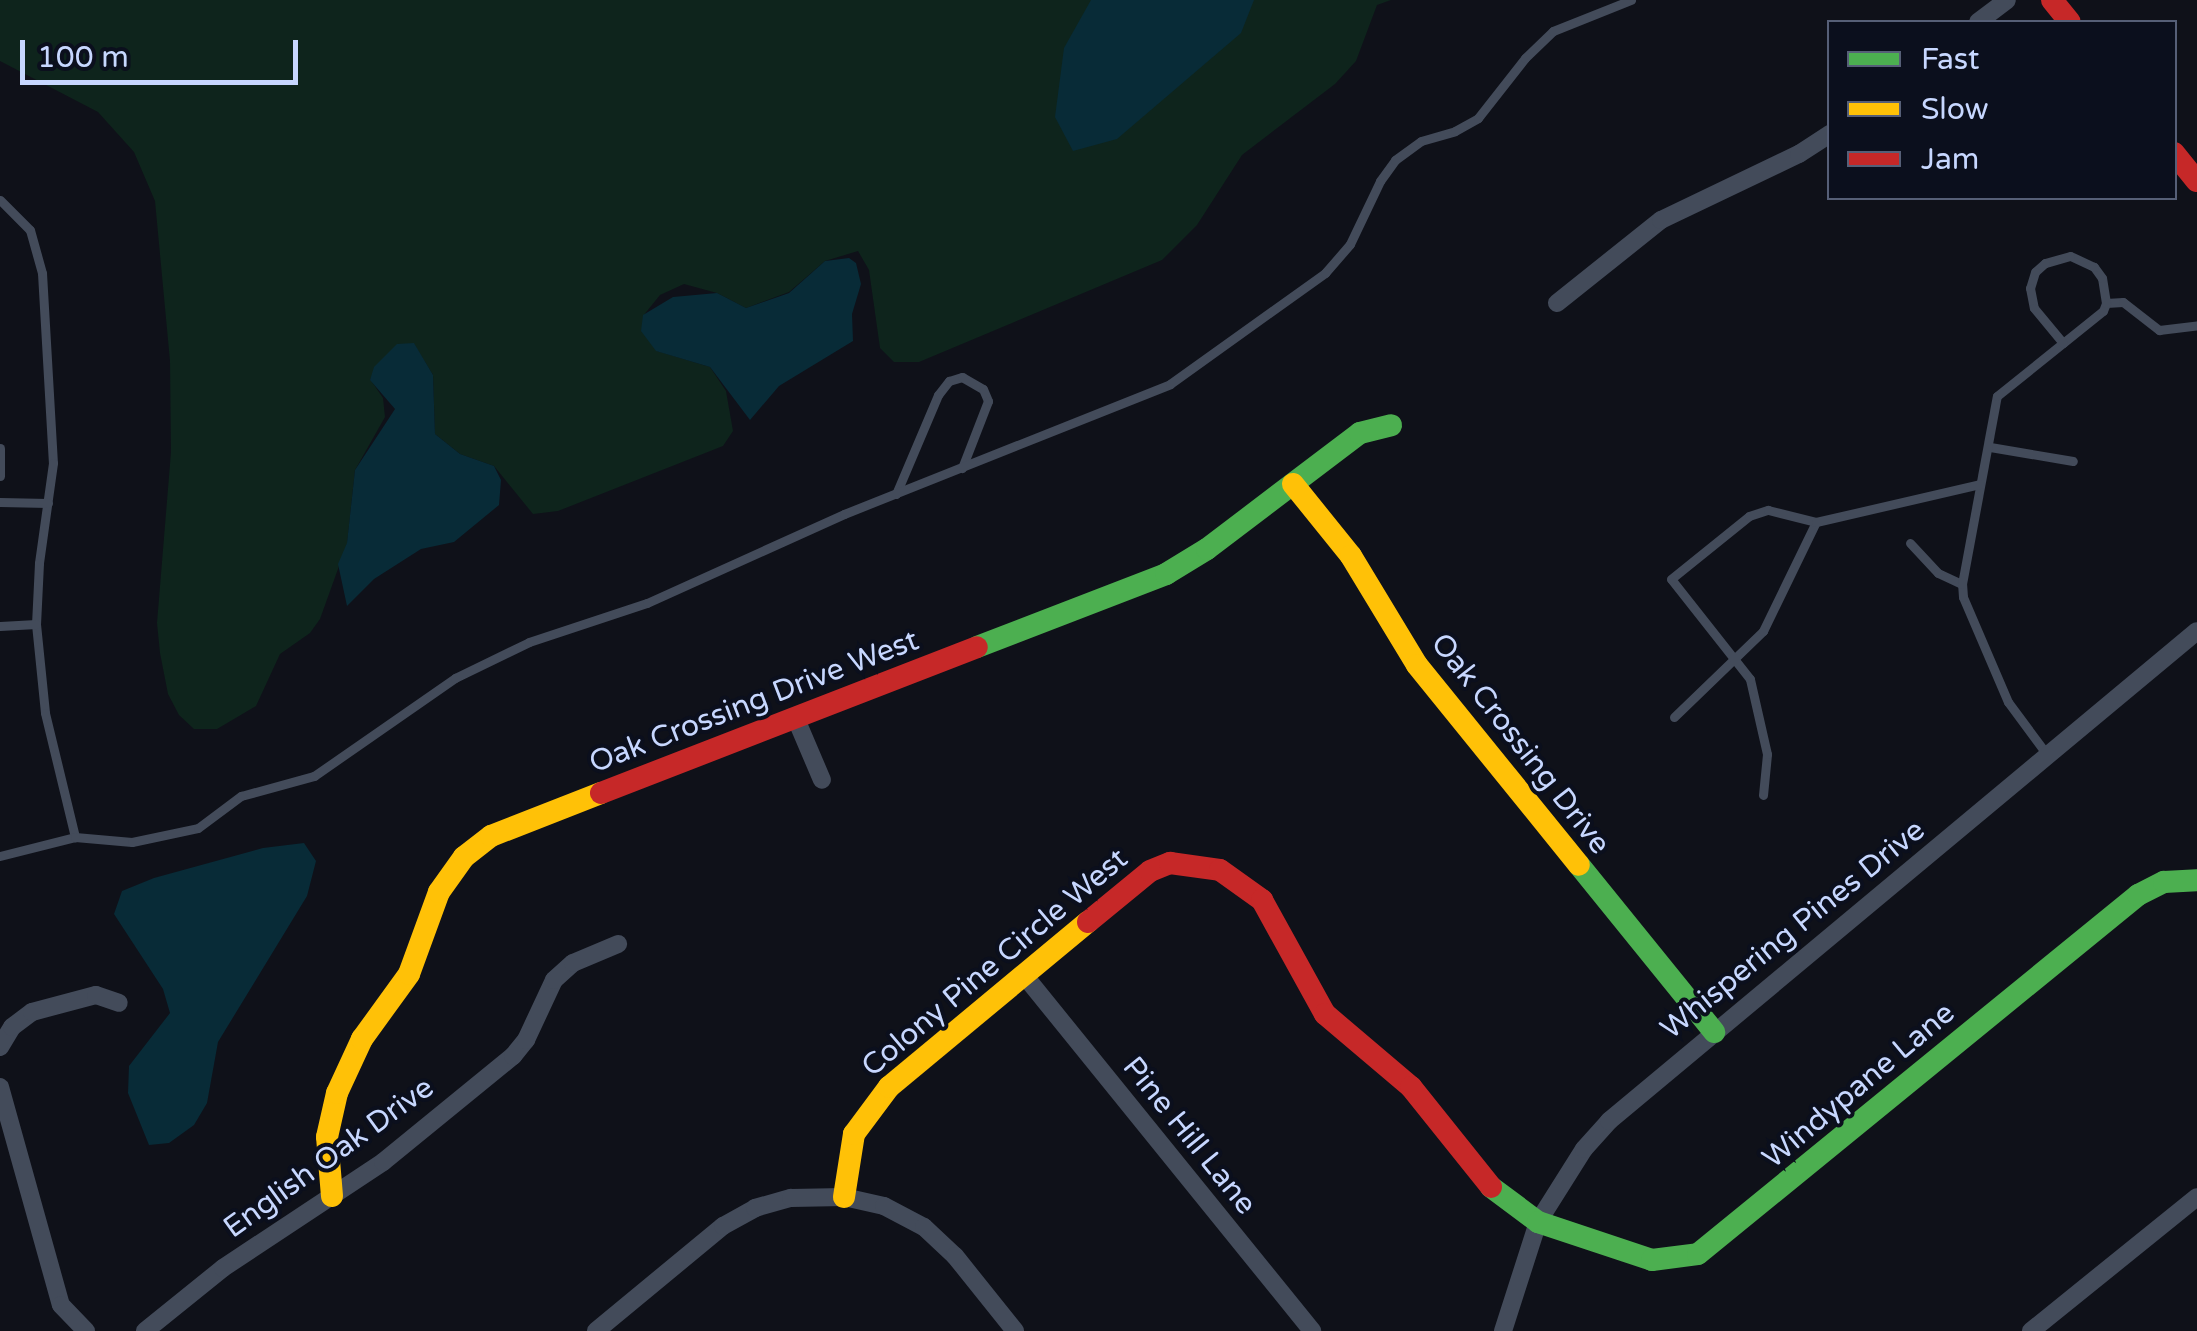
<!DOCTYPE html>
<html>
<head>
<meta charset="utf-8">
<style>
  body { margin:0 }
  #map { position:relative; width:2197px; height:1331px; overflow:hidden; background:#0f1119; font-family:"Varela Round",sans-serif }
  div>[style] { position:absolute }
  .green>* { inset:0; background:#0e241c }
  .water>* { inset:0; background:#082b37 }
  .lane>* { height:9px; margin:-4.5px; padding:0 4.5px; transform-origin:4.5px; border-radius:4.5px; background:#434b5a }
  .street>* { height:18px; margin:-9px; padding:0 9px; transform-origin:9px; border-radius:9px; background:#434b5a }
  .fast>* { height:22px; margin:-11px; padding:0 11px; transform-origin:11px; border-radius:11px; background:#4caf50 }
  .slow>* { height:22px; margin:-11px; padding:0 11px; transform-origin:11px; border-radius:11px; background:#ffc107 }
  .jam>* { height:22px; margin:-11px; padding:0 11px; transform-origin:11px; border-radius:11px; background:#c62828 }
  span { translate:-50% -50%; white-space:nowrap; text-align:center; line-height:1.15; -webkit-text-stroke:8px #0b0f1d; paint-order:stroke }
  .street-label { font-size:30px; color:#c7d7ff }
  .legend { position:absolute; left:1827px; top:20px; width:350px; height:180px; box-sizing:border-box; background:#0b0f1d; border:2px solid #565f77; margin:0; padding:12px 18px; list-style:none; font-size:30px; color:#c7d7ff }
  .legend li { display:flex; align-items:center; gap:20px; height:50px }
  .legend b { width:50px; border:2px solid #565f77 }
  .scale { position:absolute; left:20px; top:40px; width:278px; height:45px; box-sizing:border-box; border:5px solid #c7d7ff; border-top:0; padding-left:12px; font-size:30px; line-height:35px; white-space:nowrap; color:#c7d7ff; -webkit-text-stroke:8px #0b0f1d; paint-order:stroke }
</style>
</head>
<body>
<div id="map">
  <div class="green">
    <i style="clip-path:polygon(0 0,1391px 0,1377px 5px,1356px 61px,1335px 84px,1242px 155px,1197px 225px,1162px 260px,919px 362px,894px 362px,880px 348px,869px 270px,858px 251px,825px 261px,789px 292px,746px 308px,717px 293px,684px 284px,660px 295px,643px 316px,657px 351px,710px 367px,726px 391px,733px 431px,723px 446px,558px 511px,533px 514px,494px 466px,460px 454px,435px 434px,433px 375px,414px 344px,370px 379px,383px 398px,385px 417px,355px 470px,347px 544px,320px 619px,310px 633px,280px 654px,256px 706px,217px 729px,194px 729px,179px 715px,168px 694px,160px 653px,157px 623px,171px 452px,170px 361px,155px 201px,134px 152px,98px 112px,0 61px)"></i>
  </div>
  <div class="water">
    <i style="clip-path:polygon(1091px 0,1254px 0,1241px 33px,1117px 139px,1073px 151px,1055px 117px,1064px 48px)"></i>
    <i style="clip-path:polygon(849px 258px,856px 263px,861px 284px,852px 314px,853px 341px,779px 386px,750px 420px,710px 367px,656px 351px,641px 331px,643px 315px,673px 297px,717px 293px,746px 308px,789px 293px,825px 261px)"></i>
    <i style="clip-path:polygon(414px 343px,433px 375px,435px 434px,460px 454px,494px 466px,501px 480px,499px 505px,454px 542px,421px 549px,374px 579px,347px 606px,338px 564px,347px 543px,355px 470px,395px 409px,370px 380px,374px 367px,397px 344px)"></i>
    <i style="clip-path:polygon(304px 843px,316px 861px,307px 896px,218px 1042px,207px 1103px,194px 1125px,169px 1143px,149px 1145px,128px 1093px,129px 1066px,170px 1013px,163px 989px,114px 914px,122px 891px,154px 878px,263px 848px)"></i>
  </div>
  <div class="lane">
    <i style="left:0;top:200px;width:42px;rotate:45deg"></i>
    <i style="left:30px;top:230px;width:45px;rotate:74.4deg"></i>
    <i style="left:42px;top:273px;width:190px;rotate:86.7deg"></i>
    <i style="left:53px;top:463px;width:101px;rotate:98deg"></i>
    <i style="left:39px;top:563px;width:61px;rotate:92.8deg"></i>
    <i style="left:36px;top:624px;width:89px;rotate:84.2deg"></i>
    <i style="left:45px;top:713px;width:128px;rotate:76.4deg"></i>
    <i style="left:2106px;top:303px;width:17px;rotate:-3deg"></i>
    <i style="left:2123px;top:302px;width:46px;rotate:37.9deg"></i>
    <i style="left:2159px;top:330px;width:38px;rotate:-7deg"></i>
    <i style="left:1990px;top:447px;width:84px;rotate:9.6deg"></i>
    <i style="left:0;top:448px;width:28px;rotate:90deg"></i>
    <i style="left:896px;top:494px;width:108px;rotate:-67deg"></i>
    <i style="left:938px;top:395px;width:18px;rotate:-52deg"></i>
    <i style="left:949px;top:381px;width:14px;rotate:-17deg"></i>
    <i style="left:962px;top:377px;width:24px;rotate:30deg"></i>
    <i style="left:983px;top:389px;width:13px;rotate:67deg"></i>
    <i style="left:988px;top:401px;width:72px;rotate:111.2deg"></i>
    <i style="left:0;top:502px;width:48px;rotate:1.2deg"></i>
    <i style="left:1910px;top:543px;width:41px;rotate:47deg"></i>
    <i style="left:1938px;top:573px;width:26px;rotate:25deg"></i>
    <i style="left:0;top:626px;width:36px;rotate:-3deg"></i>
    <i style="left:1674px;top:717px;width:124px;rotate:-44deg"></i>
    <i style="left:1763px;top:631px;width:121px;rotate:-64.1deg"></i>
    <i style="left:2048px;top:756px;width:67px;rotate:-126.5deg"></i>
    <i style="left:2008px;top:702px;width:114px;rotate:-113.2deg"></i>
    <i style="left:1963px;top:597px;width:13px;rotate:-94deg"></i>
    <i style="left:1962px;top:584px;width:191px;rotate:-79.5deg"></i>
    <i style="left:1997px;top:396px;width:85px;rotate:-38.8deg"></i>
    <i style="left:2063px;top:343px;width:51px;rotate:-38.7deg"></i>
    <i style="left:2103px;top:311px;width:9px;rotate:-69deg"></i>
    <i style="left:2106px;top:303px;width:25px;rotate:-99deg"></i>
    <i style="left:2102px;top:278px;width:14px;rotate:-126deg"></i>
    <i style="left:2094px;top:267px;width:26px;rotate:-155deg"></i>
    <i style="left:2070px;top:256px;width:26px;rotate:164deg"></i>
    <i style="left:2045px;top:263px;width:13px;rotate:138deg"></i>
    <i style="left:2035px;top:272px;width:17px;rotate:107deg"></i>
    <i style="left:2030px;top:288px;width:20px;rotate:79deg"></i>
    <i style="left:2034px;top:308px;width:45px;rotate:50.4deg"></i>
    <i style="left:1763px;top:795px;width:41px;rotate:-84.4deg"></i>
    <i style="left:1767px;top:754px;width:77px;rotate:-102.8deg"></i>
    <i style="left:1750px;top:679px;width:127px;rotate:-128.3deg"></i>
    <i style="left:1671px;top:579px;width:100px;rotate:-38.9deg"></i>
    <i style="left:1749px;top:516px;width:20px;rotate:-18deg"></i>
    <i style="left:1768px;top:510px;width:49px;rotate:14deg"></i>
    <i style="left:1816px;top:522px;width:168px;rotate:-13deg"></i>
    <i style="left:0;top:856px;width:77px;rotate:-14.2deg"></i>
    <i style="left:75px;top:837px;width:57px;rotate:5deg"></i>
    <i style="left:132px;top:842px;width:67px;rotate:-12deg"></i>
    <i style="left:198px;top:828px;width:54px;rotate:-36.7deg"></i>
    <i style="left:241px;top:796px;width:76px;rotate:-15.3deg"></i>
    <i style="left:314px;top:776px;width:172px;rotate:-34.8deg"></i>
    <i style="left:455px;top:678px;width:82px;rotate:-25.9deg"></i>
    <i style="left:529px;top:642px;width:124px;rotate:-18.3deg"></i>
    <i style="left:647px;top:603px;width:216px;rotate:-24.3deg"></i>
    <i style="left:844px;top:514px;width:351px;rotate:-21.7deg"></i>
    <i style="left:1170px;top:384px;width:191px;rotate:-35.6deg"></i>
    <i style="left:1325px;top:273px;width:38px;rotate:-49deg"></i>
    <i style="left:1350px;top:244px;width:70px;rotate:-64.5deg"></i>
    <i style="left:1380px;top:181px;width:26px;rotate:-54deg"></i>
    <i style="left:1395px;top:160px;width:32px;rotate:-36deg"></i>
    <i style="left:1421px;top:141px;width:35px;rotate:-16deg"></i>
    <i style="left:1455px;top:131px;width:26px;rotate:-29deg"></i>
    <i style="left:1478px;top:118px;width:76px;rotate:-51.9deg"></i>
    <i style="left:1525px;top:58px;width:39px;rotate:-44deg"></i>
    <i style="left:1553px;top:31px;width:84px;rotate:-21.7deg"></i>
  </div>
  <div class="street">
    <i style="left:1978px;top:22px;width:36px;rotate:-37deg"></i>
    <i style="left:1557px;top:303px;width:133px;rotate:-38.6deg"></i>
    <i style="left:1661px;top:220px;width:153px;rotate:-25.6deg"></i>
    <i style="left:1799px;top:154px;width:37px;rotate:-33deg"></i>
    <i style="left:796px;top:719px;width:66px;rotate:66.9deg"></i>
    <i style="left:1024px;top:975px;width:458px;rotate:51deg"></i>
    <i style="left:0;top:1047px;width:23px;rotate:-59deg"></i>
    <i style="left:12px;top:1027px;width:25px;rotate:-37deg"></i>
    <i style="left:32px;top:1012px;width:66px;rotate:-14.9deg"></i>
    <i style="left:96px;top:995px;width:24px;rotate:19deg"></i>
    <i style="left:0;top:1087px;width:226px;rotate:74.4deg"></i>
    <i style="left:61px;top:1305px;width:36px;rotate:46deg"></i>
    <i style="left:145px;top:1331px;width:100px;rotate:-38.9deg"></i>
    <i style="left:223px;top:1268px;width:192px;rotate:-33.5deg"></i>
    <i style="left:383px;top:1162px;width:168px;rotate:-39.2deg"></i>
    <i style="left:513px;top:1056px;width:21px;rotate:-51deg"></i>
    <i style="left:526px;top:1040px;width:66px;rotate:-65deg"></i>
    <i style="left:554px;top:980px;width:25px;rotate:-42deg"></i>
    <i style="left:573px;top:963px;width:49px;rotate:-22.9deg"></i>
    <i style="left:596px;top:1331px;width:165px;rotate:-39.6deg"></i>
    <i style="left:723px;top:1226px;width:37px;rotate:-29deg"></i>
    <i style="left:755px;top:1208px;width:37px;rotate:-16deg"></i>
    <i style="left:791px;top:1198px;width:53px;rotate:-1.1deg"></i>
    <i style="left:844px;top:1197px;width:41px;rotate:12.7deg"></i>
    <i style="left:884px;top:1206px;width:45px;rotate:27.7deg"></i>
    <i style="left:924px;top:1227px;width:42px;rotate:43.1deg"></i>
    <i style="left:955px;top:1256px;width:96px;rotate:51.3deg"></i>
    <i style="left:1503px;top:1331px;width:114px;rotate:-72.2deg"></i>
    <i style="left:1538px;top:1222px;width:86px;rotate:-57.8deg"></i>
    <i style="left:1584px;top:1149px;width:38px;rotate:-48deg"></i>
    <i style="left:1609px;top:1121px;width:765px;rotate:-39.81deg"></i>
    <i style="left:2031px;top:1331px;width:213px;rotate:-38.9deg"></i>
  </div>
  <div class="fast">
    <i style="left:977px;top:647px;width:203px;rotate:-21.1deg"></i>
    <i style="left:1166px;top:574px;width:48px;rotate:-31.4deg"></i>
    <i style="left:1207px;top:549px;width:192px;rotate:-37.2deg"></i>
    <i style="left:1360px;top:433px;width:32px;rotate:-14deg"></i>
    <i style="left:1579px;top:865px;width:215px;rotate:51deg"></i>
    <i style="left:1491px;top:1187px;width:59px;rotate:36.7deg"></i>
    <i style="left:1538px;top:1222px;width:120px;rotate:18.4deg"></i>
    <i style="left:1652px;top:1260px;width:46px;rotate:-7.4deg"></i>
    <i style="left:1698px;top:1254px;width:568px;rotate:-39.21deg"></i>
    <i style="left:2138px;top:895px;width:29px;rotate:-27deg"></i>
    <i style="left:2164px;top:882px;width:33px;rotate:-3deg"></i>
  </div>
  <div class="slow">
    <i style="left:1293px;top:484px;width:92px;rotate:51.1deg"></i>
    <i style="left:1351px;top:556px;width:127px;rotate:58.8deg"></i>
    <i style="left:1417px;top:665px;width:257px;rotate:51deg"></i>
    <i style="left:332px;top:1196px;width:59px;rotate:-94.8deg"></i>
    <i style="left:327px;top:1137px;width:45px;rotate:-77.2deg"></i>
    <i style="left:337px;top:1093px;width:60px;rotate:-65.2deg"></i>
    <i style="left:362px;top:1039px;width:80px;rotate:-54.1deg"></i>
    <i style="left:409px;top:974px;width:87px;rotate:-69.9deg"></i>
    <i style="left:439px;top:892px;width:43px;rotate:-54.5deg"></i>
    <i style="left:464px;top:857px;width:34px;rotate:-38deg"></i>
    <i style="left:491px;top:836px;width:118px;rotate:-21.4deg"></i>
    <i style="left:844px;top:1197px;width:64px;rotate:-81deg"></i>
    <i style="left:854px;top:1134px;width:59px;rotate:-53.3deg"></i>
    <i style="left:889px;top:1087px;width:259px;rotate:-39.7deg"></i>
  </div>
  <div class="jam">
    <i style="left:2052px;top:0;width:28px;rotate:51deg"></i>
    <i style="left:2174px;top:153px;width:36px;rotate:51deg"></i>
    <i style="left:601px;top:793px;width:403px;rotate:-21.2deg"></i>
    <i style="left:1088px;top:922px;width:80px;rotate:-39.4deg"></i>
    <i style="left:1150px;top:871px;width:22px;rotate:-22deg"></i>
    <i style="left:1170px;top:863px;width:50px;rotate:8deg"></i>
    <i style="left:1220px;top:870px;width:52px;rotate:35.5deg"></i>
    <i style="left:1262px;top:900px;width:130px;rotate:61.1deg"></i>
    <i style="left:1325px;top:1014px;width:113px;rotate:40.3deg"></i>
    <i style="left:1411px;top:1087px;width:128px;rotate:51.3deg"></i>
  </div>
  <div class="street-label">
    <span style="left:754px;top:702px;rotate:-21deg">Oak Crossing Drive West</span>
    <span style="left:1520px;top:744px;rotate:52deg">Oak Crossing Drive</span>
    <span style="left:1793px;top:930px;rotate:-39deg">Whispering Pines Drive</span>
    <span style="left:995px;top:963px;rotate:-40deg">Colony Pine Circle West</span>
    <span style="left:1859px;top:1086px;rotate:-40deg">Windypane Lane</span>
    <span style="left:1189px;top:1136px;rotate:51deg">Pine Hill Lane</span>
    <span style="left:329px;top:1158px;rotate:-36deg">English Oak Drive</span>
  </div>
  <ul class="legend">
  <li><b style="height:12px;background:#4caf50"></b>Fast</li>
  <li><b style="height:12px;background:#ffc107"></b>Slow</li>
  <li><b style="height:12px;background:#c62828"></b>Jam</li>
  </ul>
  <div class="scale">100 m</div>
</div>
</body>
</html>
